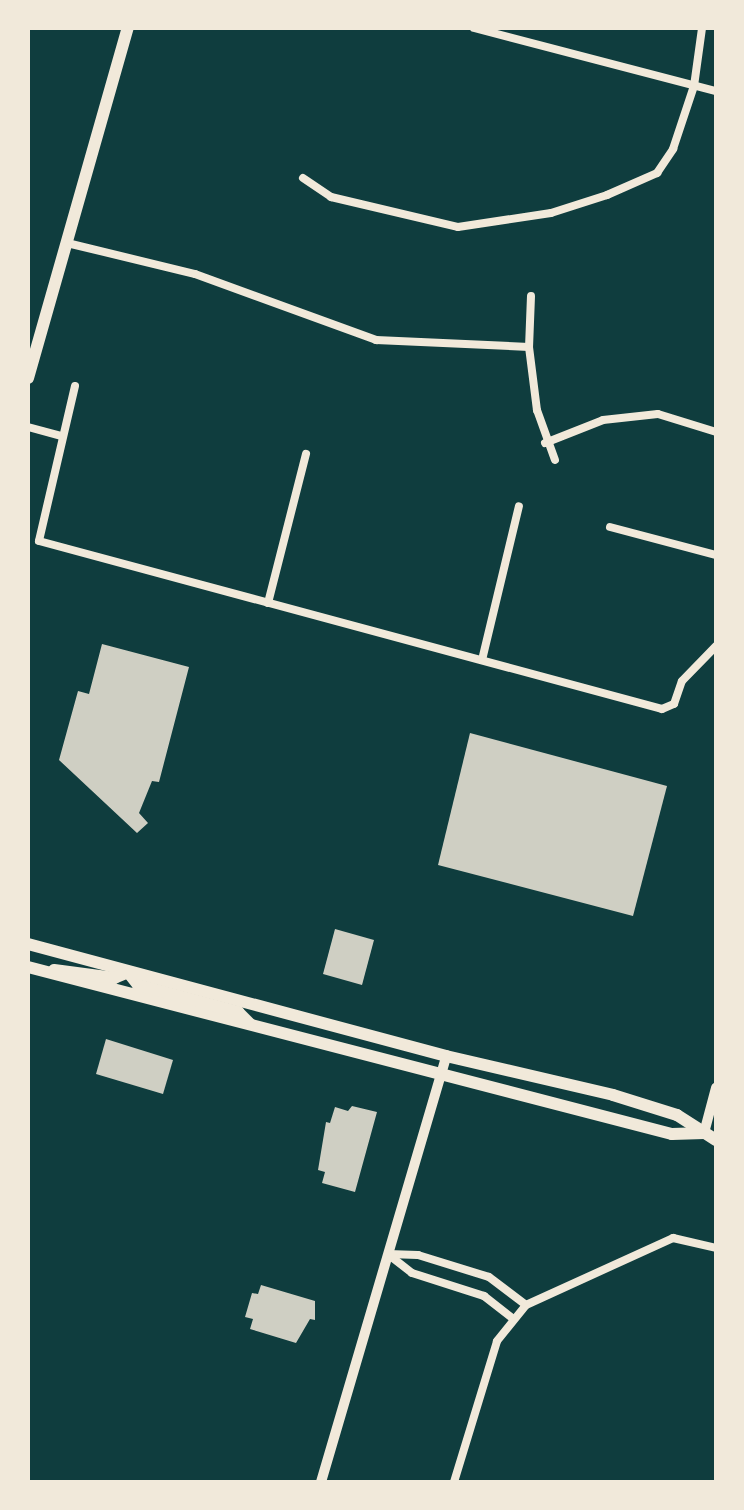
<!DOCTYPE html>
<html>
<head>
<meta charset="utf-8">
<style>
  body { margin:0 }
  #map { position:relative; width:744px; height:1510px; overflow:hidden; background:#0f3d3e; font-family:Bitter,serif }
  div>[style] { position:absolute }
  .building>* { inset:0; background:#cfcfc3 }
  .minor>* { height:8px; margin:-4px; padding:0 4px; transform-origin:4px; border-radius:4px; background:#f1e9da }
  .tertiary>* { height:10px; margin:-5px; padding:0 5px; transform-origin:5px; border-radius:5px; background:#f1e9da }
  .secondary>* { height:12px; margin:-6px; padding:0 6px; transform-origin:6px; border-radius:6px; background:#f1e9da }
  span { translate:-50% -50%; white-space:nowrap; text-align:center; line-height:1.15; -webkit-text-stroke:6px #f1e9da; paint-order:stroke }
  .frame { position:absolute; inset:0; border:30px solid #f1e9da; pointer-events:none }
</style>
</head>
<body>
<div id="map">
  <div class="building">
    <i style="clip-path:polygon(102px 644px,189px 667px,159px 782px,152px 781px,139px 813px,148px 823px,137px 833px,59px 760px,78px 691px,89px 694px)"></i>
    <i style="clip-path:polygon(470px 733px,667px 786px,633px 916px,438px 865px)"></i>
    <i style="clip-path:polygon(335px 929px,374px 940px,362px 985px,323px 974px)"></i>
    <i style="clip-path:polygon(106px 1039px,173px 1060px,163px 1094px,96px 1074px)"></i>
    <i style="clip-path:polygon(352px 1106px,377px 1112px,355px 1192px,322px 1183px,325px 1172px,318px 1170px,326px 1122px,330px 1123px,335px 1107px,348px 1111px)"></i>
    <i style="clip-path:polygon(261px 1285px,315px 1301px,315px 1320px,310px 1319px,296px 1343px,250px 1329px,253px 1319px,245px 1317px,252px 1293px,258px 1294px)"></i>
  </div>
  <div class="minor">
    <i style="left:474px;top:28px;width:250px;rotate:14.6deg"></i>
    <i style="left:303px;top:178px;width:34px;rotate:34deg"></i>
    <i style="left:331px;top:197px;width:130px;rotate:13.3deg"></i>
    <i style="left:458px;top:227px;width:94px;rotate:-8.6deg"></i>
    <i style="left:551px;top:213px;width:59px;rotate:-17.8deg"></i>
    <i style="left:607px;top:195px;width:55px;rotate:-23.7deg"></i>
    <i style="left:657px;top:173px;width:29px;rotate:-56deg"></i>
    <i style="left:673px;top:149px;width:66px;rotate:-71.6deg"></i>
    <i style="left:694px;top:86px;width:59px;rotate:-82.1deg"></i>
    <i style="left:67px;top:243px;width:132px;rotate:13.6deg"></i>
    <i style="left:195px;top:274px;width:193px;rotate:20deg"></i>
    <i style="left:376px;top:340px;width:153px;rotate:2.6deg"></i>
    <i style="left:531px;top:296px;width:51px;rotate:92.2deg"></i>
    <i style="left:529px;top:347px;width:64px;rotate:82.8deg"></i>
    <i style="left:537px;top:410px;width:53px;rotate:70.2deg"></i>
    <i style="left:75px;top:386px;width:159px;rotate:103.1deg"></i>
    <i style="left:39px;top:541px;width:645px;rotate:15.09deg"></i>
    <i style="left:662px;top:709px;width:13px;rotate:-23deg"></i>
    <i style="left:674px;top:704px;width:24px;rotate:-71deg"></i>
    <i style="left:682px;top:681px;width:49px;rotate:-45.8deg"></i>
    <i style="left:28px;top:427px;width:34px;rotate:15deg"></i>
    <i style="left:545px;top:443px;width:62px;rotate:-21.6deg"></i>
    <i style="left:603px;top:420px;width:55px;rotate:-6.2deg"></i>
    <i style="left:658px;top:414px;width:61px;rotate:17.2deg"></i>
    <i style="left:610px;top:527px;width:110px;rotate:14.8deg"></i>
    <i style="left:268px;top:603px;width:154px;rotate:-75.7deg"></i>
    <i style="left:482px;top:660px;width:158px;rotate:-76.5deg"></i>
    <i style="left:388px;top:1254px;width:30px;rotate:2deg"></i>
    <i style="left:418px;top:1255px;width:74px;rotate:17.2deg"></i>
    <i style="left:489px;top:1277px;width:46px;rotate:37.1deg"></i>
    <i style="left:389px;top:1255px;width:29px;rotate:38deg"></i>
    <i style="left:412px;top:1273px;width:76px;rotate:17.7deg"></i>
    <i style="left:484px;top:1296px;width:36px;rotate:38deg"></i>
    <i style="left:454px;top:1482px;width:147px;rotate:-73deg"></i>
    <i style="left:497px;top:1341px;width:46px;rotate:-51.1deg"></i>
    <i style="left:526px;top:1305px;width:162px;rotate:-24.5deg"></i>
    <i style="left:673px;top:1238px;width:44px;rotate:13.1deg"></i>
  </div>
  <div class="tertiary">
    <i style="left:704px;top:1133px;width:47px;rotate:-75.1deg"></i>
    <i style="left:321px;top:1482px;width:444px;rotate:-73.6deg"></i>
  </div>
  <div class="secondary">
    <i style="left:28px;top:378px;width:364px;rotate:-74.1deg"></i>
    <i style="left:28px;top:944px;width:433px;rotate:15deg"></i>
    <i style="left:446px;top:1056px;width:171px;rotate:13.1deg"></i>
    <i style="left:613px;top:1095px;width:67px;rotate:17.4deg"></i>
    <i style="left:677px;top:1115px;width:46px;rotate:32.7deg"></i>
    <i style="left:28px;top:967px;width:665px;rotate:14.54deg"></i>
    <i style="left:672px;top:1134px;width:32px;rotate:-2deg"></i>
    <i style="left:54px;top:970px;width:61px;rotate:7.6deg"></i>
    <i style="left:114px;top:978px;width:15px;rotate:-23deg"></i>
    <i style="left:128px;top:972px;width:16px;rotate:52deg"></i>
    <i style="left:138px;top:985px;width:104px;rotate:15.1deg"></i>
    <i style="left:238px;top:1012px;width:17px;rotate:45deg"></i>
  </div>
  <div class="frame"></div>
</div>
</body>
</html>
